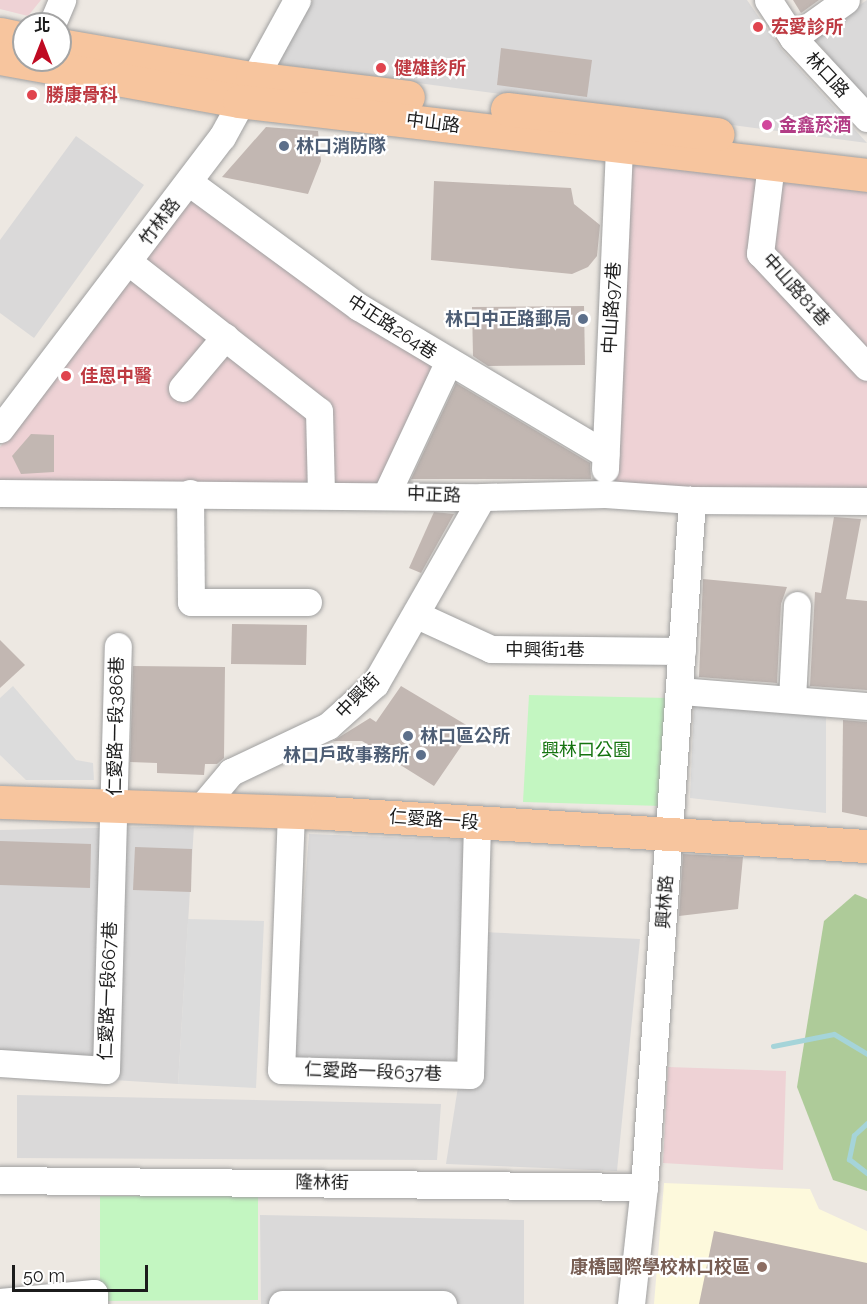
<!DOCTYPE html>
<html>
<head>
<meta charset="utf-8">
<style>
  body { margin:0 }
  #map { position:relative; width:867px; height:1304px; overflow:hidden; background:#ede8e2; font-family:Raleway,"Noto Sans TC",sans-serif }
  div>[style] { position:absolute }
  .residential>* { inset:0; background:#dad9d9 }
  .commercial>* { inset:0; background:#eed2d5 }
  .education>* { inset:0; background:#fdf9dc }
  .forest>* { inset:0; background:#aecb99 }
  .park>* { inset:0; background:#c3f6c1 }
  .parking>* { inset:0; background:#dcdcdc }
  .stream>* { height:5px; margin:-2.5px; padding:0 2.5px; transform-origin:2.5px; border-radius:2.5px; background:#a5d4d9 }
  .building>* { inset:0; background:#c2b7b2 }
  .roads { filter:drop-shadow(0 0 2px #a0a0a0) drop-shadow(0 0 2px #a0a0a0) }
  .minor>* { height:27px; margin:-13.5px; padding:0 13.5px; transform-origin:13.5px; border-radius:13.5px; background:#fff }
  .major>* { height:33px; margin:-16.5px; padding:0 16.5px; transform-origin:16.5px; border-radius:16.5px; background:#f7c59e }
  .dots>* { width:16px; height:16px; translate:-50% -50%; box-sizing:border-box; border:3px solid #fff; border-radius:50% }
  span { translate:-50% -50%; white-space:nowrap; text-align:center; line-height:1.15; -webkit-text-stroke:4.5px #fff; paint-order:stroke }
  .health-label { font-size:18px; color:#be3a42; font-weight:700 }
  .left { translate:0 -50%; text-align:left }
  .street-label { font-size:18px; color:#1c1c1c }
  .hotel-label { font-size:18px; color:#b23c85; font-weight:700 }
  .service-label { font-size:18px; color:#4e5e75; font-weight:700 }
  .right { translate:-100% -50%; text-align:right }
  .park-label { font-size:18px; color:#157410 }
  .education-label { font-size:18px; color:#785e54; font-weight:700 }
  .north { position:absolute; left:12px; top:12px; width:60px; height:60px; box-sizing:border-box; background:#fff; border:2px solid #a4a4a4; border-radius:50%; rotate:0deg; font-size:16px; font-weight:700; line-height:24px; text-align:center; color:#1c1c1c }
  .north::after { content:''; display:block; margin:auto; width:21px; height:27px; background:#bf0a22; clip-path:polygon(50% 0,100% 100%,50% 72%,0 100%) }
  .scale { position:absolute; left:12px; top:1265px; width:136px; height:27px; box-sizing:border-box; border:3px solid #1c1c1c; border-top:0; padding-left:8px; font-size:18px; line-height:21px; white-space:nowrap; color:#1c1c1c; -webkit-text-stroke:4px #fff; paint-order:stroke }
</style>
</head>
<body>
<div id="map">
  <div class="residential">
    <i style="clip-path:polygon(313px 0,747px 0,781px 49px,867px 143px,275px 64px)"></i>
    <i style="clip-path:polygon(867px 0,867px 103px,813px 36px)"></i>
    <i style="clip-path:polygon(76px 136px,144px 185px,34px 338px,0 313px,0 240px)"></i>
    <i style="clip-path:polygon(194px 826px,178px 1084px,0 1073px,0 830px)"></i>
    <i style="clip-path:polygon(309px 834px,464px 840px,456px 1062px,292px 1061px)"></i>
    <i style="clip-path:polygon(482px 932px,640px 939px,617px 1171px,446px 1164px)"></i>
    <i style="clip-path:polygon(17px 1095px,441px 1104px,437px 1160px,17px 1158px)"></i>
    <i style="clip-path:polygon(260px 1215px,524px 1220px,524px 1304px,261px 1304px)"></i>
  </div>
  <div class="commercial">
    <i style="clip-path:polygon(0 0,41px 0,28px 16px,0 9px)"></i>
    <i style="clip-path:polygon(630px 162px,867px 186px,867px 497px,615px 484px)"></i>
    <i style="clip-path:polygon(192px 198px,436px 366px,382px 486px,328px 482px,326px 406px,144px 261px)"></i>
    <i style="clip-path:polygon(134px 273px,311px 413px,313px 484px,0 482px,0 447px)"></i>
    <i style="clip-path:polygon(668px 1067px,786px 1071px,783px 1170px,663px 1163px)"></i>
  </div>
  <div class="education">
    <i style="clip-path:polygon(664px 1183px,810px 1189px,819px 1209px,867px 1231px,867px 1304px,654px 1304px)"></i>
  </div>
  <div class="forest">
    <i style="clip-path:polygon(855px 894px,867px 899px,867px 1191px,833px 1180px,797px 1087px,824px 921px)"></i>
  </div>
  <div class="park">
    <i style="clip-path:polygon(529px 695px,668px 698px,662px 806px,523px 802px)"></i>
    <i style="clip-path:polygon(100px 1196px,258px 1196px,258px 1300px,100px 1301px)"></i>
  </div>
  <div class="parking">
    <i style="clip-path:polygon(13px 686px,76px 760px,93px 763px,94px 780px,26px 780px,0 755px,0 698px)"></i>
    <i style="clip-path:polygon(694px 703px,826px 712px,826px 813px,690px 798px)"></i>
    <i style="clip-path:polygon(188px 919px,264px 921px,256px 1088px,178px 1084px)"></i>
  </div>
  <div class="stream">
    <i style="left:773px;top:1046px;width:62px;rotate:-11.1deg"></i>
    <i style="left:834px;top:1034px;width:39px;rotate:31deg"></i>
    <i style="left:867px;top:1123px;width:18px;rotate:137deg"></i>
    <i style="left:854px;top:1135px;width:25px;rotate:102deg"></i>
    <i style="left:849px;top:1159px;width:23px;rotate:38deg"></i>
  </div>
  <div class="building">
    <i style="clip-path:polygon(793px 0,819px 0,801px 13px)"></i>
    <i style="clip-path:polygon(501px 48px,592px 60px,587px 97px,497px 85px)"></i>
    <i style="clip-path:polygon(266px 127px,318px 131px,321px 161px,308px 194px,222px 177px)"></i>
    <i style="clip-path:polygon(434px 181px,571px 188px,574px 204px,600px 225px,597px 256px,588px 267px,572px 274px,431px 260px)"></i>
    <i style="clip-path:polygon(584px 306px,585px 365px,488px 366px,473px 356px,472px 307px)"></i>
    <i style="clip-path:polygon(456px 383px,590px 463px,591px 479px,411px 479px)"></i>
    <i style="clip-path:polygon(31px 434px,54px 435px,54px 472px,21px 474px,12px 456px)"></i>
    <i style="clip-path:polygon(434px 512px,454px 514px,421px 573px,409px 568px)"></i>
    <i style="clip-path:polygon(834px 517px,861px 519px,846px 599px,867px 601px,867px 690px,810px 686px,815px 592px,821px 593px)"></i>
    <i style="clip-path:polygon(703px 579px,787px 587px,781px 604px,777px 683px,699px 677px)"></i>
    <i style="clip-path:polygon(232px 624px,307px 625px,306px 665px,231px 664px)"></i>
    <i style="clip-path:polygon(0 640px,25px 665px,0 688px)"></i>
    <i style="clip-path:polygon(133px 666px,225px 667px,224px 758px,217px 764px,205px 764px,204px 775px,157px 773px,157px 763px,130px 762px)"></i>
    <i style="clip-path:polygon(401px 686px,473px 729px,434px 786px,362px 741px,333px 741px,370px 718px,376px 722px)"></i>
    <i style="clip-path:polygon(843px 720px,867px 722px,867px 817px,842px 812px)"></i>
    <i style="clip-path:polygon(0 841px,91px 844px,90px 888px,0 885px)"></i>
    <i style="clip-path:polygon(135px 847px,192px 849px,191px 892px,133px 890px)"></i>
    <i style="clip-path:polygon(683px 854px,743px 857px,738px 909px,679px 916px)"></i>
    <i style="clip-path:polygon(714px 1231px,867px 1263px,867px 1304px,699px 1304px)"></i>
  </div>
  <div class="roads">
    <div class="minor">
      <i style="left:768px;top:0;width:45px;rotate:56.7deg"></i>
      <i style="left:793px;top:38px;width:109px;rotate:47.2deg"></i>
      <i style="left:52px;top:24px;width:26px;rotate:-67deg"></i>
      <i style="left:793px;top:38px;width:65px;rotate:-35.6deg"></i>
      <i style="left:771px;top:164px;width:90px;rotate:97deg"></i>
      <i style="left:760px;top:253px;width:156px;rotate:46.8deg"></i>
      <i style="left:190px;top:183px;width:210px;rotate:36.3deg"></i>
      <i style="left:359px;top:307px;width:287px;rotate:30.8deg"></i>
      <i style="left:130px;top:263px;width:240px;rotate:38.1deg"></i>
      <i style="left:319px;top:411px;width:82px;rotate:88.6deg"></i>
      <i style="left:182px;top:388px;width:67px;rotate:-49.9deg"></i>
      <i style="left:0;top:429px;width:367px;rotate:-52.8deg"></i>
      <i style="left:222px;top:137px;width:156px;rotate:-61.3deg"></i>
      <i style="left:605px;top:469px;width:342px;rotate:-87.5deg"></i>
      <i style="left:0;top:493px;width:482px;rotate:0.5deg"></i>
      <i style="left:482px;top:497px;width:123px;rotate:-1.4deg"></i>
      <i style="left:605px;top:494px;width:87px;rotate:3.9deg"></i>
      <i style="left:692px;top:500px;width:175px;rotate:0.3deg"></i>
      <i style="left:190px;top:493px;width:109px;rotate:89.5deg"></i>
      <i style="left:191px;top:602px;width:117px"></i>
      <i style="left:387px;top:493px;width:144px;rotate:-64.9deg"></i>
      <i style="left:417px;top:615px;width:81px;rotate:24.7deg"></i>
      <i style="left:491px;top:649px;width:191px;rotate:0.6deg"></i>
      <i style="left:680px;top:691px;width:188px;rotate:4.6deg"></i>
      <i style="left:792px;top:699px;width:94px;rotate:-87deg"></i>
      <i style="left:199px;top:810px;width:50px;rotate:-49.9deg"></i>
      <i style="left:231px;top:772px;width:107px;rotate:-25.4deg"></i>
      <i style="left:328px;top:726px;width:63px;rotate:-41.8deg"></i>
      <i style="left:375px;top:684px;width:215px;rotate:-60.2deg"></i>
      <i style="left:291px;top:812px;width:258px;rotate:92.2deg"></i>
      <i style="left:281px;top:1070px;width:189px;rotate:1.5deg"></i>
      <i style="left:470px;top:1075px;width:252px;rotate:-88.4deg"></i>
      <i style="left:0;top:1063px;width:106px;rotate:3.8deg"></i>
      <i style="left:106px;top:1070px;width:424px;rotate:-88.4deg"></i>
      <i style="left:0;top:1180px;width:644px;rotate:0.62deg"></i>
      <i style="left:0;top:1302px;width:94px;rotate:-5.5deg"></i>
      <i style="left:94px;top:1293px;width:11px;rotate:90deg"></i>
      <i style="left:282px;top:1304px;width:161px"></i>
      <i style="left:631px;top:1304px;width:118px;rotate:-83.7deg"></i>
      <i style="left:644px;top:1187px;width:689px;rotate:-86deg"></i>
    </div>
    <div class="major">
      <i style="left:0;top:34px;width:25px;rotate:12deg"></i>
      <i style="left:60px;top:45px;width:195px;rotate:9.8deg"></i>
      <i style="left:252px;top:78px;width:157px;rotate:6.9deg"></i>
      <i style="left:0;top:58px;width:243px;rotate:10.2deg"></i>
      <i style="left:239px;top:101px;width:632px;rotate:6.72deg"></i>
      <i style="left:507px;top:109px;width:212px;rotate:6.8deg"></i>
      <i style="left:0;top:802px;width:327px;rotate:1.9deg"></i>
      <i style="left:327px;top:813px;width:541px;rotate:3.5deg"></i>
    </div>
  </div>
  <div class="dots">
    <i style="left:758px;top:27px;background:#e0444e"></i>
    <i style="left:381px;top:68px;background:#e0444e"></i>
    <i style="left:32px;top:95px;background:#e0444e"></i>
    <i style="left:767px;top:125px;background:#d1479c"></i>
    <i style="left:284px;top:146px;background:#5c6f8a"></i>
    <i style="left:583px;top:319px;background:#5c6f8a"></i>
    <i style="left:66px;top:376px;background:#e0444e"></i>
    <i style="left:408px;top:736px;background:#5c6f8a"></i>
    <i style="left:421px;top:755px;background:#5c6f8a"></i>
    <i style="left:762px;top:1267px;background:#8d6e63"></i>
  </div>
  <div class="health-label">
    <span class="left" style="left:771px;top:27px">宏愛診所</span>
    <span class="left" style="left:394px;top:68px">健雄診所</span>
    <span class="left" style="left:46px;top:95px">勝康骨科</span>
    <span class="left" style="left:80px;top:376px">佳恩中醫</span>
  </div>
  <div class="street-label">
    <span style="left:827px;top:75px;rotate:47deg">林口路</span>
    <span style="left:433px;top:123px;rotate:7deg">中山路</span>
    <span style="left:160px;top:222px;rotate:-53deg">竹林路</span>
    <span style="left:796px;top:290px;rotate:48deg">中山路81巷</span>
    <span style="left:612px;top:308px;rotate:-87deg">中山路97巷</span>
    <span style="left:392px;top:327px;rotate:33deg">中正路264巷</span>
    <span style="left:434px;top:495px;rotate:2deg">中正路</span>
    <span style="left:545px;top:650px">中興街1巷</span>
    <span style="left:358px;top:696px;rotate:-46deg">中興街</span>
    <span style="left:116px;top:726px;rotate:-89deg">仁愛路一段386巷</span>
    <span style="left:434px;top:820px;rotate:4deg">仁愛路一段</span>
    <span style="left:665px;top:902px;rotate:-86deg">興林路</span>
    <span style="left:108px;top:991px;rotate:-88deg">仁愛路一段667巷</span>
    <span style="left:373px;top:1072px;rotate:2deg">仁愛路一段637巷</span>
    <span style="left:322px;top:1183px;rotate:1deg">隆林街</span>
  </div>
  <div class="hotel-label">
    <span class="left" style="left:779px;top:125px">金鑫菸酒</span>
  </div>
  <div class="service-label">
    <span class="left" style="left:296px;top:146px">林口消防隊</span>
    <span class="right" style="left:571px;top:319px">林口中正路郵局</span>
    <span class="left" style="left:420px;top:736px">林口區公所</span>
    <span class="right" style="left:409px;top:755px">林口戶政事務所</span>
  </div>
  <div class="park-label">
    <span style="left:586px;top:750px">興林口公園</span>
  </div>
  <div class="education-label">
    <span class="right" style="left:750px;top:1267px">康橋國際學校林口校區</span>
  </div>
  <div class="north">北</div>
  <div class="scale">50 m</div>
</div>
</body>
</html>
